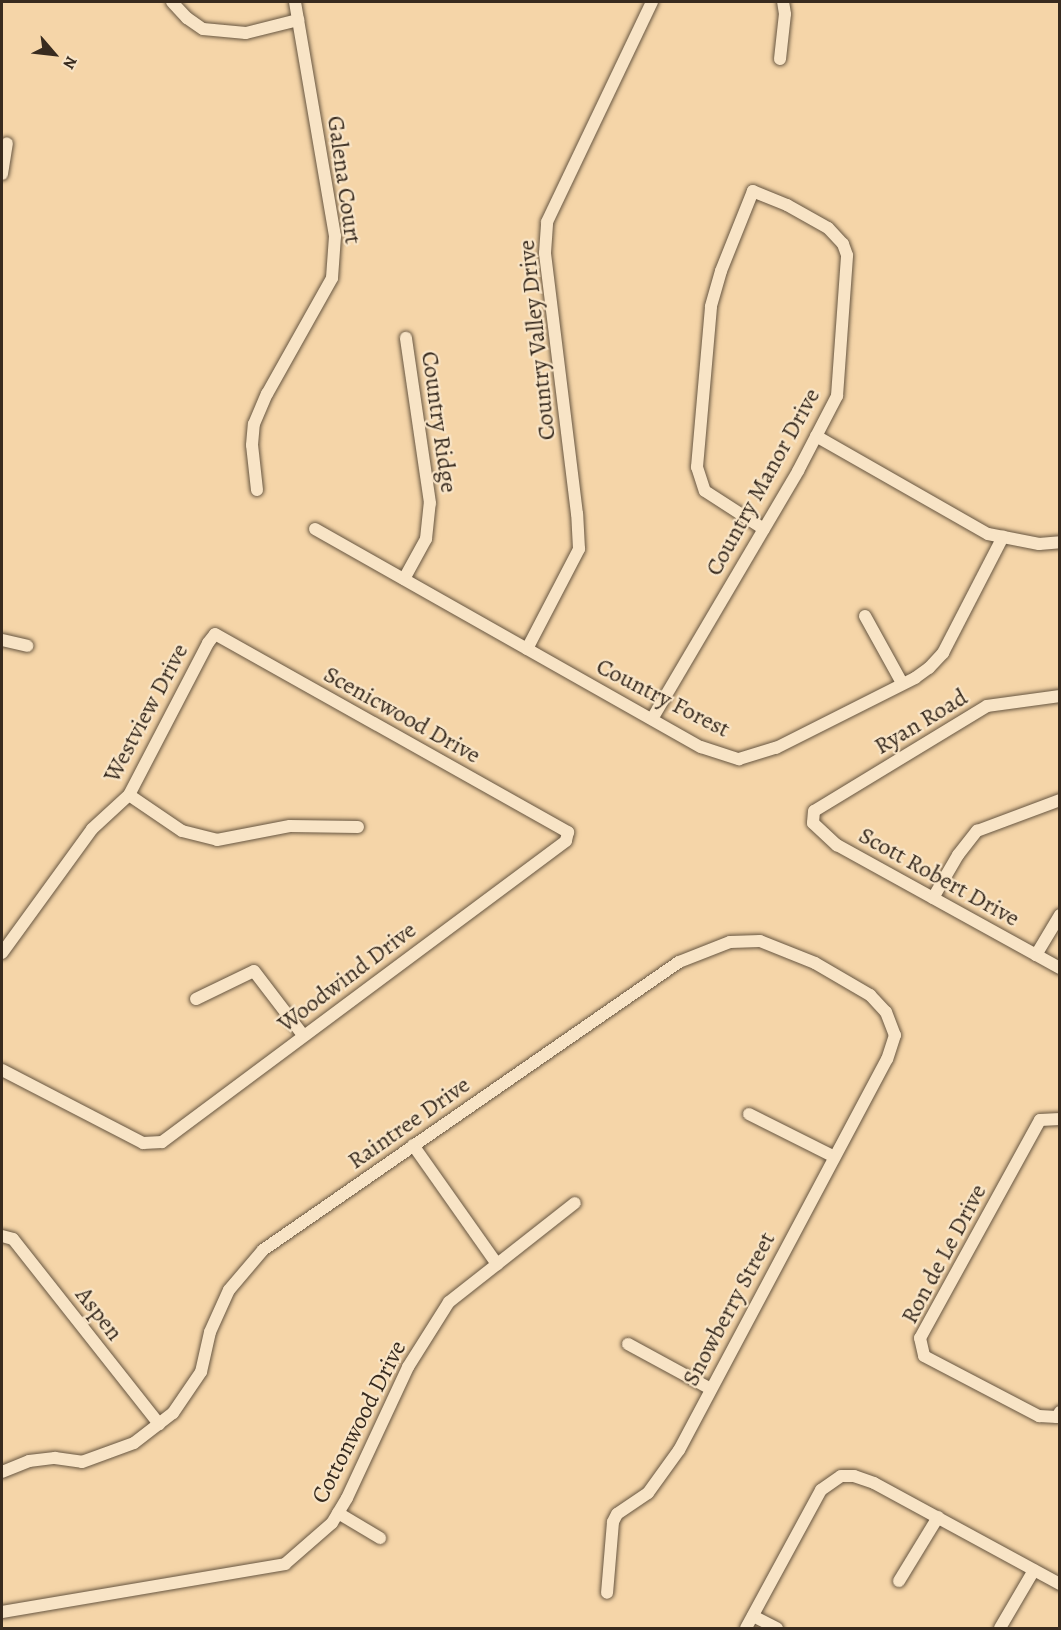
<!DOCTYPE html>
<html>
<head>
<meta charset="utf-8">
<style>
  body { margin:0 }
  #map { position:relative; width:1061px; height:1630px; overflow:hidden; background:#f5d5a8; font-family:Alegreya,serif }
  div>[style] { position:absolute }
  .roads { filter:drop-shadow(0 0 2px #675641) drop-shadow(0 0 2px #675641) }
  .minor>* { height:12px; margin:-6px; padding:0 6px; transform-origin:6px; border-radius:6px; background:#f8e4c6 }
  span { translate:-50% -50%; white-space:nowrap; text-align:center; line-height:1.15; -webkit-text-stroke:4.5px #f8e4c6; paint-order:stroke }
  .street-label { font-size:24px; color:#382b1f }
  .frame { position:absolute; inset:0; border:3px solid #382b1f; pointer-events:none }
  .north { position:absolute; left:24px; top:24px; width:60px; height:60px; -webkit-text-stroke:4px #f8e4c6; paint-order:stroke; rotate:118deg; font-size:16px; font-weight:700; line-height:24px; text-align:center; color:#382b1f }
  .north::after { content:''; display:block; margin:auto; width:21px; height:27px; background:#382b1f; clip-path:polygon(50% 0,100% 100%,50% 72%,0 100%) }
</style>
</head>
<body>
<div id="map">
  <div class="roads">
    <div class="minor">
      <i style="left:172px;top:2px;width:22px;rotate:47deg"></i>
      <i style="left:187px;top:18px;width:19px;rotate:35deg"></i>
      <i style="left:203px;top:29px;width:43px;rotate:5.3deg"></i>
      <i style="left:246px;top:33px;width:54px;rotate:-14deg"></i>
      <i style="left:780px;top:59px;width:45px;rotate:-83.7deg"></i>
      <i style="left:785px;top:14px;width:12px;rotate:-99deg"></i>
      <i style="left:2px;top:174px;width:31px;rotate:-81deg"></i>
      <i style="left:816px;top:436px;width:198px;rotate:29.7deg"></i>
      <i style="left:988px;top:534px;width:52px;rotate:11.1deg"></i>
      <i style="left:1039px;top:544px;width:21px;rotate:-5deg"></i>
      <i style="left:257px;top:490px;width:45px;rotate:-96.3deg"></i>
      <i style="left:252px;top:445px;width:21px;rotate:-85deg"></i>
      <i style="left:254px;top:424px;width:33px;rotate:-67deg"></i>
      <i style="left:267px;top:394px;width:133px;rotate:-60.7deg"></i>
      <i style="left:332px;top:278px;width:42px;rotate:-85.9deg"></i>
      <i style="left:335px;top:236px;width:237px;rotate:-99.7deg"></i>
      <i style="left:315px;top:529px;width:443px;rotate:29.5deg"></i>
      <i style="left:701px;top:747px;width:40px;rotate:18deg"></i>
      <i style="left:739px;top:759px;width:39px;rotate:-17deg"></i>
      <i style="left:776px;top:748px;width:156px;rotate:-26.7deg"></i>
      <i style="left:915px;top:678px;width:17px;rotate:-36deg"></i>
      <i style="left:929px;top:668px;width:21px;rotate:-47deg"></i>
      <i style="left:943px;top:653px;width:131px;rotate:-62.7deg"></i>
      <i style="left:404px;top:579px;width:46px;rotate:-61.2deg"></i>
      <i style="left:426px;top:539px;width:36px;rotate:-84deg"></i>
      <i style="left:430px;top:503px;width:167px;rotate:-98.3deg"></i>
      <i style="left:865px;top:616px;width:77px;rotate:61.1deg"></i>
      <i style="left:2px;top:640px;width:26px;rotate:13deg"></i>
      <i style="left:527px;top:649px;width:113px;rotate:-62.5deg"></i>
      <i style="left:579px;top:549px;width:35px;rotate:-93deg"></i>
      <i style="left:577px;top:514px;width:263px;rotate:-97deg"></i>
      <i style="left:545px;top:253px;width:31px;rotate:-86deg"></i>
      <i style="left:547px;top:222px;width:244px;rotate:-64.5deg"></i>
      <i style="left:1060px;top:696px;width:74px;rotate:172.2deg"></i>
      <i style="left:987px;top:706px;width:202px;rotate:148.7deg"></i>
      <i style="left:814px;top:811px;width:12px;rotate:95deg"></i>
      <i style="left:813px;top:823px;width:33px;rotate:43deg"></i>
      <i style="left:837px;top:845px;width:255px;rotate:28.9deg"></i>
      <i style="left:652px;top:719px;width:288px;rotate:-59.5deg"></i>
      <i style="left:798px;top:471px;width:85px;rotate:-62.5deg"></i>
      <i style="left:837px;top:396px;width:141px;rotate:-85.9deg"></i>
      <i style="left:847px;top:255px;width:12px;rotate:-110deg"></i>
      <i style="left:843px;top:244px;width:22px;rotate:-133deg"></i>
      <i style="left:828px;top:228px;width:47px;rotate:-150.7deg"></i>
      <i style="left:787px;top:205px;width:37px;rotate:-158deg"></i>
      <i style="left:753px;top:191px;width:86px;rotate:111.8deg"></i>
      <i style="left:721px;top:271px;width:37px;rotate:106deg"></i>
      <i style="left:711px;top:307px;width:161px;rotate:95deg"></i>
      <i style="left:697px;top:467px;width:25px;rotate:72deg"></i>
      <i style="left:705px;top:491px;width:70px;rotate:32.8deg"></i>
      <i style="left:129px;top:795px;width:64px;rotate:34.2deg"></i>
      <i style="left:182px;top:831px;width:36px;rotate:14deg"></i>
      <i style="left:217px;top:840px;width:74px;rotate:-10.9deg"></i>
      <i style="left:290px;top:826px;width:68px;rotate:0.8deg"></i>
      <i style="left:933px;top:898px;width:50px;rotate:-59.8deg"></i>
      <i style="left:958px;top:855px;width:31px;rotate:-52deg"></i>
      <i style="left:977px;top:831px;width:89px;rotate:-20.5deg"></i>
      <i style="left:2px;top:953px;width:153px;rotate:-54deg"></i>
      <i style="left:92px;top:829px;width:50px;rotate:-42.6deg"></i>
      <i style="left:129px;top:795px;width:171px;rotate:-62.5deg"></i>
      <i style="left:208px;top:643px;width:11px;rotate:-52deg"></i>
      <i style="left:215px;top:634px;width:405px;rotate:29.3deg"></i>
      <i style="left:568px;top:832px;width:9px;rotate:103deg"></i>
      <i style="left:566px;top:841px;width:504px;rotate:143.31deg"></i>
      <i style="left:162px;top:1142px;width:19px;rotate:177deg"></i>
      <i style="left:143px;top:1143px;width:159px;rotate:-152.6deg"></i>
      <i style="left:1036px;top:955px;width:47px;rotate:-59deg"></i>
      <i style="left:196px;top:999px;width:64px;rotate:-25.8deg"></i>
      <i style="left:254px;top:971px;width:81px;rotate:52.6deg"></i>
      <i style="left:749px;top:1114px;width:94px;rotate:26.6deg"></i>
      <i style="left:1060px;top:1119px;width:20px;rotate:177deg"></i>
      <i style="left:1040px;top:1120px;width:249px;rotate:118.8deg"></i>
      <i style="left:920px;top:1338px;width:18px;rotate:77deg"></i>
      <i style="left:924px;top:1356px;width:130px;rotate:27.6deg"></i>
      <i style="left:1039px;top:1416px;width:18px;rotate:3deg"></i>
      <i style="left:1057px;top:1417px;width:6px;rotate:-59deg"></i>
      <i style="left:413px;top:1145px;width:146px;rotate:54.8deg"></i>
      <i style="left:2px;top:1236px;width:11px;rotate:15deg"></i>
      <i style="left:13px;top:1239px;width:236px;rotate:51.7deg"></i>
      <i style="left:628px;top:1344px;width:94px;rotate:28.5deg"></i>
      <i style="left:2px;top:1472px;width:29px;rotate:-22deg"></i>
      <i style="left:29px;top:1461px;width:26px;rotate:-7deg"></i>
      <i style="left:55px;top:1458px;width:27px;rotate:8deg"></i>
      <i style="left:82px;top:1462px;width:55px;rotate:-20.1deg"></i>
      <i style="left:134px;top:1443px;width:49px;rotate:-37.6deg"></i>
      <i style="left:173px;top:1413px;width:50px;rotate:-55.7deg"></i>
      <i style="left:201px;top:1372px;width:41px;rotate:-77.3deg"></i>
      <i style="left:210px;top:1332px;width:46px;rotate:-65.7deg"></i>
      <i style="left:229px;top:1290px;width:52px;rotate:-49.6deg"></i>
      <i style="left:263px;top:1250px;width:506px;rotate:-34.7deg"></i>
      <i style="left:679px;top:962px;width:55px;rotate:-21.4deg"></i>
      <i style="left:730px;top:942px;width:30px;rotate:-2deg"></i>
      <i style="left:760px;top:941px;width:59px;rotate:21.8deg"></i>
      <i style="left:815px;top:963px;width:64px;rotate:30.2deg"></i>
      <i style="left:870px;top:995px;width:23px;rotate:47deg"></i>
      <i style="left:886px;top:1012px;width:25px;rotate:69deg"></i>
      <i style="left:895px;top:1035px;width:25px;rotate:108deg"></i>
      <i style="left:887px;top:1059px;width:443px;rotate:118deg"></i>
      <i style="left:679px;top:1450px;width:53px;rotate:125.8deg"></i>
      <i style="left:648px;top:1493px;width:37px;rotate:146deg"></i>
      <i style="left:617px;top:1514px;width:9px;rotate:117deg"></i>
      <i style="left:613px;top:1522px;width:71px;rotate:94.8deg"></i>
      <i style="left:338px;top:1513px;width:49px;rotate:30.8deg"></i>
      <i style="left:899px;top:1581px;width:75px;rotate:-58.6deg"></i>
      <i style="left:2px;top:1612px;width:287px;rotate:-9.6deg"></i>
      <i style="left:285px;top:1564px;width:62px;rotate:-41.1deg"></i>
      <i style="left:332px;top:1523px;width:29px;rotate:-59deg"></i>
      <i style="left:347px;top:1498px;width:145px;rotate:-65deg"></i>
      <i style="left:408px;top:1367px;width:77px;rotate:-57.8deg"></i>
      <i style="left:449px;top:1302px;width:160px;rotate:-38.2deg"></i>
      <i style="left:753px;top:1616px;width:27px;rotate:27deg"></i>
      <i style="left:746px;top:1628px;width:157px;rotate:-61.5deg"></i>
      <i style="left:821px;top:1490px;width:24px;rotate:-35deg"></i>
      <i style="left:841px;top:1476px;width:13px"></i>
      <i style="left:854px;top:1476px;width:21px;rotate:19deg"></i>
      <i style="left:874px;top:1483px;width:212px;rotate:28.5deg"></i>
      <i style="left:1000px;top:1628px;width:67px;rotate:-59.6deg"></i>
    </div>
  </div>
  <div class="street-label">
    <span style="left:344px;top:180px;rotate:82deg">Galena Court</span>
    <span style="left:537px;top:340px;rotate:-96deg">Country Valley Drive</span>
    <span style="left:439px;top:422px;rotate:82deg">Country Ridge</span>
    <span style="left:763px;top:482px;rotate:-61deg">Country Manor Drive</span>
    <span style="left:663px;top:698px;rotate:27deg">Country Forest</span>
    <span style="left:146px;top:713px;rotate:-62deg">Westview Drive</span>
    <span style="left:402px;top:715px;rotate:29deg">Scenicwood Drive</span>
    <span style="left:921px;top:722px;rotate:-31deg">Ryan Road</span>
    <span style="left:939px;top:877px;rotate:29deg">Scott Robert Drive</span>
    <span style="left:347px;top:977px;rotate:-37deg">Woodwind Drive</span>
    <span style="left:409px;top:1123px;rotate:-35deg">Raintree Drive</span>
    <span style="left:944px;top:1254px;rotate:-62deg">Ron de Le Drive</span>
    <span style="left:729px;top:1309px;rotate:-62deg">Snowberry Street</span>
    <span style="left:99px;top:1314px;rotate:52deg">Aspen</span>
    <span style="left:359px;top:1422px;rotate:-63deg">Cottonwood Drive</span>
  </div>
  <div class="frame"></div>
  <div class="north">N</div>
</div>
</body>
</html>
